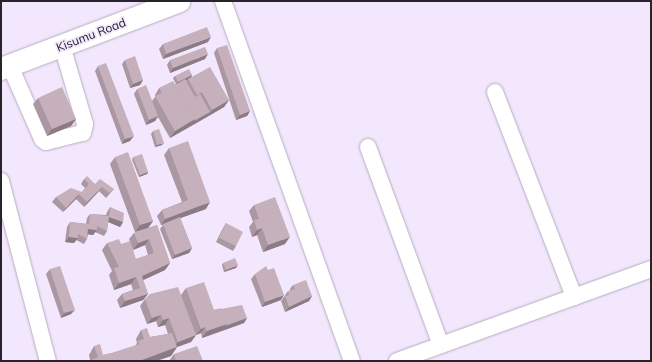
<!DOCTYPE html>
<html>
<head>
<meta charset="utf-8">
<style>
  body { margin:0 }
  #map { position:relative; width:652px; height:362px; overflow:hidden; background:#f2e7fc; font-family:Mulish,sans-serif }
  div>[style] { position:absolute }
  .roads { filter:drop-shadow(0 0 1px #b6acbf) drop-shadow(0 0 1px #b6acbf) }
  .minor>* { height:16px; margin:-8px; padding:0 8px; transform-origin:8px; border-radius:8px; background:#fff }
  .highway>* { height:22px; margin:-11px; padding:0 11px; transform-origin:11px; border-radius:11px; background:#fff }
  .wall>* { inset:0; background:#aa97a2 }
  .shaded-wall>* { inset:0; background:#8b7b84 }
  .building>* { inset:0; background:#c6b0bc }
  span { translate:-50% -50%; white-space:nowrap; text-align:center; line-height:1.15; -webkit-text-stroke:3.5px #f2e7fc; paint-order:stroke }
  .street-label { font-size:12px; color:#28242c }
  .frame { position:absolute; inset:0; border:2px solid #28242c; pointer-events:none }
</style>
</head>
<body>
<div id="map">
  <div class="roads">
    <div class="minor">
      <i style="left:223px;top:1px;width:382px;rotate:70.3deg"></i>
      <i style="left:10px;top:66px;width:80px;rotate:66.3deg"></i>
      <i style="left:42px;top:139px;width:5px;rotate:37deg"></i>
      <i style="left:46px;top:142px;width:38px;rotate:-14deg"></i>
      <i style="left:83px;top:133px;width:9px;rotate:-77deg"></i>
      <i style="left:85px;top:124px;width:81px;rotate:-106.4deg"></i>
      <i style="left:495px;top:92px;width:220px;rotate:68.9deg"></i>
      <i style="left:368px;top:147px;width:211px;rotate:69.8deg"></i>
      <i style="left:1px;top:181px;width:186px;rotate:75.4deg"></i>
      <i style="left:397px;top:361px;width:270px;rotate:-19.9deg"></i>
    </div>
    <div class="highway">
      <i style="left:1px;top:69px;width:191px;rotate:-20.8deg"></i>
    </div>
  </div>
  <div class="wall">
    <i style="clip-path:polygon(208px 42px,163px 59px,159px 49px,163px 44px)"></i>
    <i style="clip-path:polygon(217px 48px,250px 111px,247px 116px,236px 120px,214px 53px)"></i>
    <i style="clip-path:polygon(205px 59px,170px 73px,167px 65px,170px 60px)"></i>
    <i style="clip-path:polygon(125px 60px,143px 80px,140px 85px,130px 88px,122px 64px)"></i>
    <i style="clip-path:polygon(98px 66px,130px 141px,122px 144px,95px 71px)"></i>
    <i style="clip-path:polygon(192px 75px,191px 78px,186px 80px,186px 81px,188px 79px,229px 100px,224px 107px,170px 138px,158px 117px,155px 121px,146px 125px,134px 94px,137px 89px,152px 101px,155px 97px,155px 95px,159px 88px,176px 84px,173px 78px,175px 76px)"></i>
    <i style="clip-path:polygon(38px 98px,76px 119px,71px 126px,47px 136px,33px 104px)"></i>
    <i style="clip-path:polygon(153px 131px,162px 145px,155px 147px,151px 134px)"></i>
    <i style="clip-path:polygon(169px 148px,206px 209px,180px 218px,192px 248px,189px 253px,172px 259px,160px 229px,163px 225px,161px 225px,157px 216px,162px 210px,182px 202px,164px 155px)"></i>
    <i style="clip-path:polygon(115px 157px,153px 221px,148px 228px,135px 232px,110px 164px)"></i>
    <i style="clip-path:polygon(133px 157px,148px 172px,147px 174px,139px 177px,132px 160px)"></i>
    <i style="clip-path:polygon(84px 179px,95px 184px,114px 189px,106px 198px,99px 191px,84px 207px,76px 199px,63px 212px,52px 202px,56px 197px,82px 192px,85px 188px,81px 184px)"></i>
    <i style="clip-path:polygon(254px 205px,285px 244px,263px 252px,257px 235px,252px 237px,249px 227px,253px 222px,249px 211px)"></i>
    <i style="clip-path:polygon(110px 207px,123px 222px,120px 227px,108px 222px,107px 231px,104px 236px,95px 232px,93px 235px,88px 234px,87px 239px,84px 244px,76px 240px,74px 243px,65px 242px,67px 227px,70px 222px,86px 224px,87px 218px,90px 214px,106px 215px,107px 212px)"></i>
    <i style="clip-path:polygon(226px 223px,236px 246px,233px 251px,216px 242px,223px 228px)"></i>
    <i style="clip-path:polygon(157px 225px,170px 263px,165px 270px,143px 280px,148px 294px,143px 300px,120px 308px,117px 300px,122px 294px,133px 290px,131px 284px,114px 290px,109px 275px,112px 271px,102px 250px,107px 243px,121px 244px,136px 259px,148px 255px,145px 245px,133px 250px,129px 239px,134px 233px)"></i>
    <i style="clip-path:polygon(223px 263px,236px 268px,224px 272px,222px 265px)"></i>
    <i style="clip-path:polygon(50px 269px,71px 314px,61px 318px,46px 274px)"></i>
    <i style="clip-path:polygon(255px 274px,281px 300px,262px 307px,251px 279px)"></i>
    <i style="clip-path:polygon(293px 285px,312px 296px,309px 301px,285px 312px,281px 301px,288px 291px,290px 291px,290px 289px)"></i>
    <i style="clip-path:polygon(186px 288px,214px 310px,221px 309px,247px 318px,244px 323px,202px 338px,201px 333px,196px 335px,191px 342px,177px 347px,171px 356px,156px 361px,89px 361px,90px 360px,89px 355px,94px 346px,103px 355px,112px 353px,135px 346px,137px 343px,136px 339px,141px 330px,150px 337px,168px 334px,165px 325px,158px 327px,156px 321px,147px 324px,140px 306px,145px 299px,181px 295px)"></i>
    <i style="clip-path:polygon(174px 354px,203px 361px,169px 361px)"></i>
  </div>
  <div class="shaded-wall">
    <i style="clip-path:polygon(211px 37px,208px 42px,163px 59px,166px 54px)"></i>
    <i style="clip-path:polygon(208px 54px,205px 59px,170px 73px,173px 68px)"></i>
    <i style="clip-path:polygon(192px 75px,191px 78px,177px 85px,178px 82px)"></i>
    <i style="clip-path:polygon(143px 80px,140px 85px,130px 88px,133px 84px)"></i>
    <i style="clip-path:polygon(229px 100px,224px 107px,207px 117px,212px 110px)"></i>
    <i style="clip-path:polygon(250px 111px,247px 116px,236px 120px,240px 115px)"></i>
    <i style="clip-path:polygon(210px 112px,207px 117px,170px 138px,175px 131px,195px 119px)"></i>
    <i style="clip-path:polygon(158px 116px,155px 121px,146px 125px,149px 120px)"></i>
    <i style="clip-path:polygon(76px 119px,71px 126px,47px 136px,52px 129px)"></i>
    <i style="clip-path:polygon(134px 136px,130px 141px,122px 144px,125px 139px)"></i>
    <i style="clip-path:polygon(164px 143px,162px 145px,155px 147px,157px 145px)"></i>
    <i style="clip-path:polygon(148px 172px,147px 174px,139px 177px,140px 175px)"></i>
    <i style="clip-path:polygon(102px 187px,99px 191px,84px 207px,87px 202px)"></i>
    <i style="clip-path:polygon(79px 194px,76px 199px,63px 212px,66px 208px)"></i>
    <i style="clip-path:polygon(210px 202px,206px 209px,161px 225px,165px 219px)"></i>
    <i style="clip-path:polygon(109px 217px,123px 222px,120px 227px,106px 221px)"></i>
    <i style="clip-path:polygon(153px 221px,148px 228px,135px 232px,140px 225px)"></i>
    <i style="clip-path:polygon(262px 228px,257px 235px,252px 237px,257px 230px)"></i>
    <i style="clip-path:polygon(88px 229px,97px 230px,93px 235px,85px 234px)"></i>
    <i style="clip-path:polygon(69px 237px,78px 238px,74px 243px,65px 242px)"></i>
    <i style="clip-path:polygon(290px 237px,285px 244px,263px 252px,268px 245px)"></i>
    <i style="clip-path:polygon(149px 239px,145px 245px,133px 250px,138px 243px)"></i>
    <i style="clip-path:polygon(192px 248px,189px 253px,172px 259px,175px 255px)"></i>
    <i style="clip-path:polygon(170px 263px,165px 270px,137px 283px,142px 276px)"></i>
    <i style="clip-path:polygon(238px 265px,236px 268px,224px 272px,226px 270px)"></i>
    <i style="clip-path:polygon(136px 277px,131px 284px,114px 290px,119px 283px)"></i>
    <i style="clip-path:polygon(148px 294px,143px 300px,120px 308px,125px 301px)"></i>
    <i style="clip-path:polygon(284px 295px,281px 300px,262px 307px,265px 302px)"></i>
    <i style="clip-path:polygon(312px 296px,309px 301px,285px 312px,289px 307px)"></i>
    <i style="clip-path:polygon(75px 310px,71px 314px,61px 318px,64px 313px)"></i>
    <i style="clip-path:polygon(161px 315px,156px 321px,147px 324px,152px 318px)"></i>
    <i style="clip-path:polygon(169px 318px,165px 325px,158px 327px,163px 320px)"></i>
    <i style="clip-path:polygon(247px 318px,244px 323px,202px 338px,207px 331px,227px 324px)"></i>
    <i style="clip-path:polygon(205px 327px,201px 333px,196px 335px,201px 329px)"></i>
    <i style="clip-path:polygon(196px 335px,191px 342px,177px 347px,171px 356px,156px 361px,139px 361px,173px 348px,178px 342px)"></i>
  </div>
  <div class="building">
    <i style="clip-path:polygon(207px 27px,211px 37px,166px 54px,163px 44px)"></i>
    <i style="clip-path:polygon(227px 45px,250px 111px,240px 115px,217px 48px)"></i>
    <i style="clip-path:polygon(205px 47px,208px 54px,173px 68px,170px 60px)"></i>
    <i style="clip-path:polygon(135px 56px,143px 80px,133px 84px,125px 60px)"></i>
    <i style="clip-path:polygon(106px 63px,134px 136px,125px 139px,98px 66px)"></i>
    <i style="clip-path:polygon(210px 67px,229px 100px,212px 110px,202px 92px,197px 95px,188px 79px)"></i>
    <i style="clip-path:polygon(189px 69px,192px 75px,178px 82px,175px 76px)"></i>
    <i style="clip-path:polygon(185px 79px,195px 97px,200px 94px,210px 112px,194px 121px,195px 119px,175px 85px)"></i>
    <i style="clip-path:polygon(173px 81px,195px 119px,175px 131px,155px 96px,162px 93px,159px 88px)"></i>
    <i style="clip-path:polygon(146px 85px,158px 116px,149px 120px,137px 89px)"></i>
    <i style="clip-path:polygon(62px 87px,76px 119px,52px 129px,38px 98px)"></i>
    <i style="clip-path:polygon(159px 129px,164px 143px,157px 145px,153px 131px)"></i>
    <i style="clip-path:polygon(188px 141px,210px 202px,165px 219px,162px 210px,188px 200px,169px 148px)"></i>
    <i style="clip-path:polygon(128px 152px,153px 221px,140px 225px,115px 157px)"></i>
    <i style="clip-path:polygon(142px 154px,148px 172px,140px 175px,133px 157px)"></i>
    <i style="clip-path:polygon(87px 176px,95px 184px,100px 179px,114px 189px,109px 193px,102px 187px,87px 202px,79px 194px,66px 208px,56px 197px,71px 188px,82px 192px,89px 184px,84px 179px)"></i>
    <i style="clip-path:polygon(275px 197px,290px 237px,268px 245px,262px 228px,257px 230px,254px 220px,259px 219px,254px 205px)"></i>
    <i style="clip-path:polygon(110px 207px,124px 213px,123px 222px,109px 217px,107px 231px,97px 226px,97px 230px,88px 229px,87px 239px,78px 234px,78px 238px,69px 237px,70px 222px,89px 224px,90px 214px,109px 216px)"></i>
    <i style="clip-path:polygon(180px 217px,192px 248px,175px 255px,163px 224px)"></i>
    <i style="clip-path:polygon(226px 223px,243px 232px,236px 246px,219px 238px)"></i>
    <i style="clip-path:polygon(157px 225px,170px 263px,142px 276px,148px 294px,125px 301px,122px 294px,140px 288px,136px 277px,119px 283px,114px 268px,119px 267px,107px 243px,119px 239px,121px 244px,130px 241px,136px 259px,154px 253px,149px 239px,138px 243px,134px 233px)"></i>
    <i style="clip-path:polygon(235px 258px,238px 265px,226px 270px,223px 263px)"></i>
    <i style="clip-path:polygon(60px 266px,75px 310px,64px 313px,50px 269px)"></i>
    <i style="clip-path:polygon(266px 266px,268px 270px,274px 268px,284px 295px,265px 302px,255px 274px)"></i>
    <i style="clip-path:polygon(306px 280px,312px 296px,289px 307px,285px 296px,289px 295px,288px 291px,295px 289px,293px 285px)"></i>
    <i style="clip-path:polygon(204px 282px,214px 310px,221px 308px,227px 324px,207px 331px,205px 327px,201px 329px,186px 288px)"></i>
    <i style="clip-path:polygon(178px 287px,196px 335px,178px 342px,169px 318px,163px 320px,161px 315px,152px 318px,145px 299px,150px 294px)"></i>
    <i style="clip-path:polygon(242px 305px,247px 318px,225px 326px,227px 324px,221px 309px)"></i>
    <i style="clip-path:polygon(147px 328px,150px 337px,172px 333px,177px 347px,139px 361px,89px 361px,98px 357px,94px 346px,100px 344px,103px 355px,112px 353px,139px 344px,138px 341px,144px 339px,141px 330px)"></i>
    <i style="clip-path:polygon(197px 346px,203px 361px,176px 361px,174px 354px)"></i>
  </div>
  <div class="street-label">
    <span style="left:91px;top:35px;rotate:-21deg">Kisumu Road</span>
  </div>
  <div class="frame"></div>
</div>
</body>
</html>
